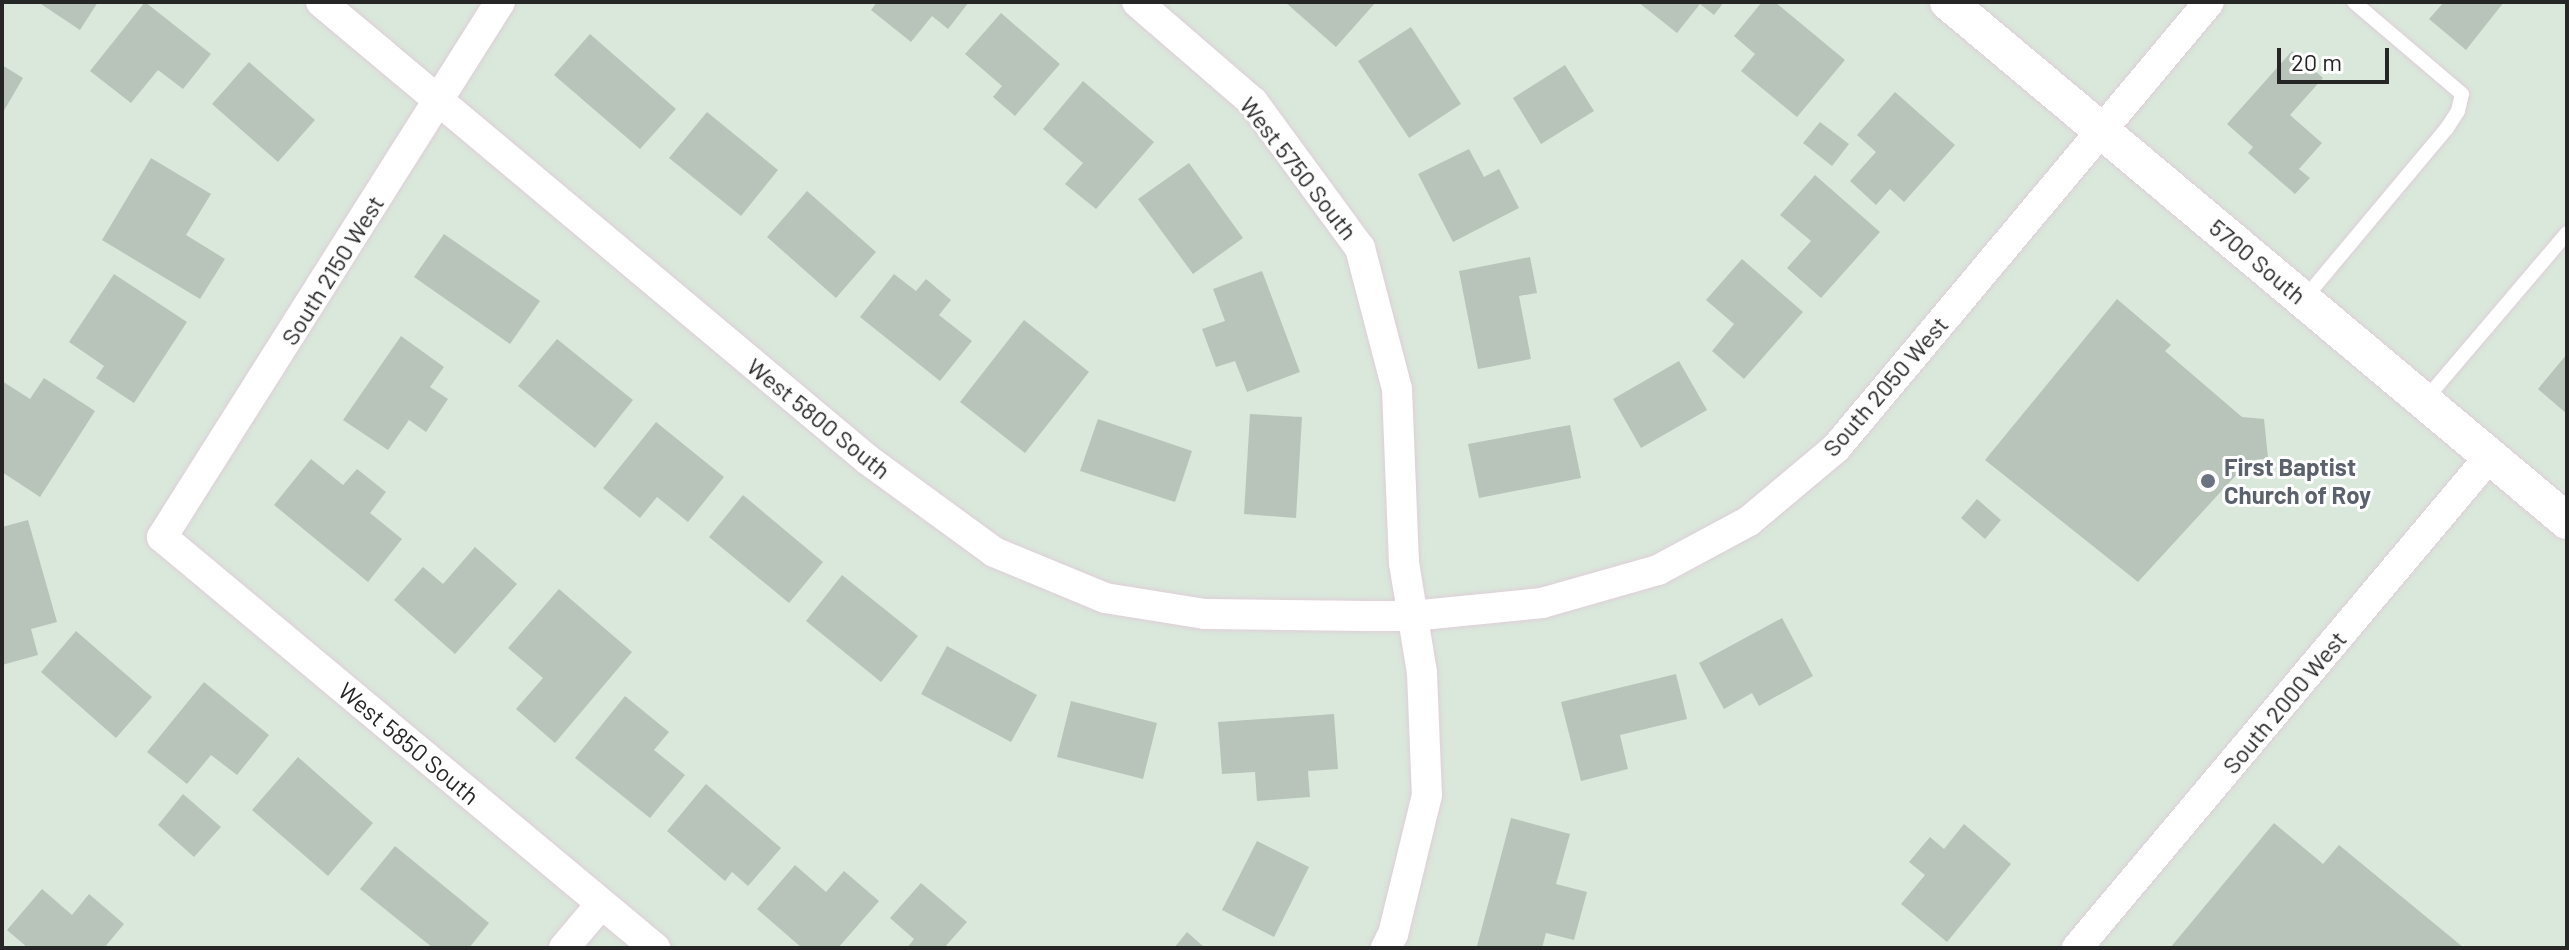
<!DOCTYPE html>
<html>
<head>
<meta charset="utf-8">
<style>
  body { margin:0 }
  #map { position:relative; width:2569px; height:950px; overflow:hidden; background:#d9e8db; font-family:Barlow,sans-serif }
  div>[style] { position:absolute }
  .building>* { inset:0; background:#b8c4ba }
  .roads { filter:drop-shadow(0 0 2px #dfced8) drop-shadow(0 0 2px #dfced8) }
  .service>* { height:14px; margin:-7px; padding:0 7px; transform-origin:7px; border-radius:7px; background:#fff }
  .minor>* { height:30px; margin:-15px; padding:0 15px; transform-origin:15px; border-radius:15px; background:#fff }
  .tertiary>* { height:36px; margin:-18px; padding:0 18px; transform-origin:18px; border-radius:18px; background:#fff }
  .dots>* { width:22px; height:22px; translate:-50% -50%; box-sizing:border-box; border:4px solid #fff; border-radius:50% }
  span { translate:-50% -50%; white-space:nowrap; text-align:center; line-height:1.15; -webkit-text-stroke:6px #fff; paint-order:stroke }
  .street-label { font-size:24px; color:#262626 }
  .worship-label { font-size:24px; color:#5b616d; font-weight:700 }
  .left { translate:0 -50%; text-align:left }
  .frame { position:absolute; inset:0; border:4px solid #262626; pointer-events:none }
  .scale { position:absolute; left:2277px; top:48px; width:112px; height:36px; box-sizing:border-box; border:4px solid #262626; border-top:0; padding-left:10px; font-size:24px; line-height:28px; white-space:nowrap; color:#262626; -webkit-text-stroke:6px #fff; paint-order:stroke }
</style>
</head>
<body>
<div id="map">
  <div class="building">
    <i style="clip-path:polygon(38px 2px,98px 2px,80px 30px)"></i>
    <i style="clip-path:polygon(145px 2px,211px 54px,183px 89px,158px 70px,131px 103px,90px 71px)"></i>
    <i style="clip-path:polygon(877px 2px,969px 2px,948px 29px,932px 16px,911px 42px,871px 10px)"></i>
    <i style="clip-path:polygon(1285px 2px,1376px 2px,1336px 47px)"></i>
    <i style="clip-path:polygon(1638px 2px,1724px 2px,1714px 15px,1700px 4px,1677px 33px)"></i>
    <i style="clip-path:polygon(1762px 2px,1775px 2px,1845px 60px,1797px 117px,1741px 71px,1755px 54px,1734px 36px)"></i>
    <i style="clip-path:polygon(2444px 2px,2504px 2px,2466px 50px,2429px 19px)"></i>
    <i style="clip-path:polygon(1001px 13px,1060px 64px,1015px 116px,993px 97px,1002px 86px,965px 54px)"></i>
    <i style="clip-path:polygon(1411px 27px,1461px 104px,1409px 138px,1358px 61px)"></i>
    <i style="clip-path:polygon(590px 34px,676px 109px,640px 149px,554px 75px)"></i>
    <i style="clip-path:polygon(2292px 51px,2323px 78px,2290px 115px,2322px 143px,2299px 169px,2310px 178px,2295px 194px,2248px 153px,2253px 147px,2227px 124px)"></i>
    <i style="clip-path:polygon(249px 62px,315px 120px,278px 162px,212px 104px)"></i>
    <i style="clip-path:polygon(2px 65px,23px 78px,2px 114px)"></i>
    <i style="clip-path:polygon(1565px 65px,1594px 111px,1541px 144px,1513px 98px)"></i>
    <i style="clip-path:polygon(1083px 81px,1154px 142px,1096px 209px,1065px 184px,1083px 163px,1043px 129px)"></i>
    <i style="clip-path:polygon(1895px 92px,1955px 145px,1904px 202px,1890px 189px,1876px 205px,1850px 181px,1876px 152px,1857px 135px)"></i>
    <i style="clip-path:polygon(707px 112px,778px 170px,741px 216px,669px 158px)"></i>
    <i style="clip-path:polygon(1820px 122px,1849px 144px,1832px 166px,1803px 143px)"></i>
    <i style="clip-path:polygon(1469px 149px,1484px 177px,1499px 169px,1519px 208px,1453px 242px,1418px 174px)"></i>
    <i style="clip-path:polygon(151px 158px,211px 194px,186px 235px,225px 259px,200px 299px,102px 240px)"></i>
    <i style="clip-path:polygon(1189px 163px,1243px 238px,1193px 274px,1138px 199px)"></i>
    <i style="clip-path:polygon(1815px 175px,1880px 232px,1821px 298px,1787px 268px,1811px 241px,1780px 215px)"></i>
    <i style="clip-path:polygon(807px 191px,876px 252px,836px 298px,767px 237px)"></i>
    <i style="clip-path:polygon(444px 234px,540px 301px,510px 344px,414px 277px)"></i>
    <i style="clip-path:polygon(1530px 257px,1537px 293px,1519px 296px,1531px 359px,1478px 369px,1459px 271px)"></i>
    <i style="clip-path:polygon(1742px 259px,1803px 312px,1744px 379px,1712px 351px,1734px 324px,1706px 300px)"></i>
    <i style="clip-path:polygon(1262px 271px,1300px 372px,1247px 392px,1235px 361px,1216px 367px,1202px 329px,1225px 321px,1213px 289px)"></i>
    <i style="clip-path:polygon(114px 274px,187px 322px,134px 403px,96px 378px,104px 366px,69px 342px)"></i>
    <i style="clip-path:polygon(894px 274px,916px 291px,926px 279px,951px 300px,939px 315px,972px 341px,940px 381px,860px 317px)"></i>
    <i style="clip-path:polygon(2117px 299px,2171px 345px,2165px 351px,2242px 417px,2264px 419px,2268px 458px,2249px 461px,2138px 582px,1985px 460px)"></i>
    <i style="clip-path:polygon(1024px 320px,1089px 372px,1025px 453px,960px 402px)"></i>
    <i style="clip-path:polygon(401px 336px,444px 367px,430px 387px,448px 399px,426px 432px,409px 420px,388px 450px,343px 420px)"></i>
    <i style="clip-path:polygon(557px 339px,633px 400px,595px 448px,518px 386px)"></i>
    <i style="clip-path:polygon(2567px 354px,2567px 414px,2538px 389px)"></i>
    <i style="clip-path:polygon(1679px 361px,1707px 410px,1641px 448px,1613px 399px)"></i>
    <i style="clip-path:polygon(44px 378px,95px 411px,40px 497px,2px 472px,2px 381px,30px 399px)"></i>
    <i style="clip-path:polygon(1250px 414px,1302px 417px,1296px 518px,1244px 514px)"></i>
    <i style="clip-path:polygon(1098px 419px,1192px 451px,1175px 502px,1080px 471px)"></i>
    <i style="clip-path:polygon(656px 422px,724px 477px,688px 522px,657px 497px,640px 518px,603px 488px)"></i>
    <i style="clip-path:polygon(1570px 425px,1581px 478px,1479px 498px,1468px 444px)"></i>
    <i style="clip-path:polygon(311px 459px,343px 485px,357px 469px,386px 492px,370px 513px,402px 539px,368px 582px,274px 505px)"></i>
    <i style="clip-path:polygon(743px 495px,823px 562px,789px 603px,709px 537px)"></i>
    <i style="clip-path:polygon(1977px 499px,2001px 520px,1985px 539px,1961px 518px)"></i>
    <i style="clip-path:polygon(28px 520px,57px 622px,31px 629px,38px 655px,2px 665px,2px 527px)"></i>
    <i style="clip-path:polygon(475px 547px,517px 584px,455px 654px,394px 600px,423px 567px,443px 584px)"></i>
    <i style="clip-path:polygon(842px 575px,918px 636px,881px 682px,806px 621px)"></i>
    <i style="clip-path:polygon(559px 589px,632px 652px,555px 743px,516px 709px,543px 678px,508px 648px)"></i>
    <i style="clip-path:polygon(1782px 618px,1813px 676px,1759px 706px,1752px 693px,1724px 709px,1699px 663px)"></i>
    <i style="clip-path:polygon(76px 631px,152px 697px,116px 738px,41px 672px)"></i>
    <i style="clip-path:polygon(947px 646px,1037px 695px,1011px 742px,921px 694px)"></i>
    <i style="clip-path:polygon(1676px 674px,1687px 719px,1620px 735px,1628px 769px,1581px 781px,1561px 702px)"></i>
    <i style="clip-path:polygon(204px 682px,269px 735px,237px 775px,211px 755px,187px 784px,147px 752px)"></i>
    <i style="clip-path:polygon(625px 696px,669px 732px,654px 750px,685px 775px,650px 818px,575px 758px)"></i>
    <i style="clip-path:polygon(1071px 701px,1157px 723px,1143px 779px,1057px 757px)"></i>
    <i style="clip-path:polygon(1334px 714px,1338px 769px,1308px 771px,1310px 797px,1257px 801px,1255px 772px,1222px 774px,1218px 722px)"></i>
    <i style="clip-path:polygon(298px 757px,373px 823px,328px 876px,252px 810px)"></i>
    <i style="clip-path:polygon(706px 784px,781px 848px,748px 886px,732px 872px,725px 881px,667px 831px)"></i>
    <i style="clip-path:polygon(183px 794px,221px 827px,194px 857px,158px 825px)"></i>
    <i style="clip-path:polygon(1511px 818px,1570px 834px,1556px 884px,1587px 892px,1574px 940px,1546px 933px,1542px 948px,1477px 946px)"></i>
    <i style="clip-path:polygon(2274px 823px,2323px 864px,2339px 845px,2464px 948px,2170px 948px)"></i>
    <i style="clip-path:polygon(1964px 824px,2011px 864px,1947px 942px,1901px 904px,1925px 875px,1909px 862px,1930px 837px,1944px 849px)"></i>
    <i style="clip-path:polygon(1257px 841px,1309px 867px,1274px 937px,1222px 910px)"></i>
    <i style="clip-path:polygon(395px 846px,489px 923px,469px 948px,433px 948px,360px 889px)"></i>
    <i style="clip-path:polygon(795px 865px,826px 892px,844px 871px,879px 901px,838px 948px,802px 948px,757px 909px)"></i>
    <i style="clip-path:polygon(921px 883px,967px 922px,944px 948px,907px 948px,914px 939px,890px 918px)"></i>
    <i style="clip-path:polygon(42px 889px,72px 915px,89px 894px,124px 924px,104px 948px,28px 948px,7px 930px)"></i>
    <i style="clip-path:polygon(1187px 932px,1205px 948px,1174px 948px)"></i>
  </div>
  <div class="roads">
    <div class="service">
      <i style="left:2304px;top:299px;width:223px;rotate:-50.1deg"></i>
      <i style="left:2447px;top:128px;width:20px;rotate:-57deg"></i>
      <i style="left:2458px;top:111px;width:17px;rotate:-77deg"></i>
      <i style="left:2462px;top:94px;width:142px;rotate:-139.6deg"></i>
      <i style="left:2425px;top:400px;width:219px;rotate:-49.6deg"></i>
    </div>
    <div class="minor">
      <i style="left:321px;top:2px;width:713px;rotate:39.94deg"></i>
      <i style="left:868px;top:460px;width:156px;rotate:36.1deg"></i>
      <i style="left:994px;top:552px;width:120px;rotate:22.5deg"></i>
      <i style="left:1105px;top:598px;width:101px;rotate:9.1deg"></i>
      <i style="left:1205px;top:614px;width:162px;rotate:0.7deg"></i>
      <i style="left:1367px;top:616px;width:45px"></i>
      <i style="left:1412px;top:616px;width:131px;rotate:-5.7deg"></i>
      <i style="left:1542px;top:603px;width:121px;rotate:-15.9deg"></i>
      <i style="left:1658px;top:570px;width:103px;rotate:-28.3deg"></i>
      <i style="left:1749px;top:521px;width:114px;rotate:-40deg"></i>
      <i style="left:1836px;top:448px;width:581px;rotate:-50.09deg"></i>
      <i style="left:500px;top:2px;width:633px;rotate:122.28deg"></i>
      <i style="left:162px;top:537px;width:642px;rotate:39.82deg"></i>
      <i style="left:1137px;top:2px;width:153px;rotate:40.8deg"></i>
      <i style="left:1253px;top:102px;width:181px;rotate:53.8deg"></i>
      <i style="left:1360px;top:248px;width:146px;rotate:75.3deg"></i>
      <i style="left:1397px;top:389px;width:174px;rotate:87.7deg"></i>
      <i style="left:1404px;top:563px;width:111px;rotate:80.7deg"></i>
      <i style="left:1422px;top:673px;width:122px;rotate:87.7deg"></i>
      <i style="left:1427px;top:795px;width:143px;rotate:103.7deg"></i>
      <i style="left:1393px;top:934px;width:16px;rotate:117deg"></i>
      <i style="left:564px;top:948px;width:57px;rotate:-49.9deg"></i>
      <i style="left:2077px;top:948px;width:644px;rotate:-49.98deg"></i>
    </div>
    <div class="tertiary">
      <i style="left:1948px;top:2px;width:808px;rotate:39.98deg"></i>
    </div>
  </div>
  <div class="dots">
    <i style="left:2208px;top:481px;background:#6b7280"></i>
  </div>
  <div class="street-label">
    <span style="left:1299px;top:168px;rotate:52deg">West 5750 South</span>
    <span style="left:2258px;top:261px;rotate:40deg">5700 South</span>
    <span style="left:332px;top:270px;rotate:-58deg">South 2150 West</span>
    <span style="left:1885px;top:386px;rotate:-49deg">South 2050 West</span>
    <span style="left:819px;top:418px;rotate:39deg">West 5800 South</span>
    <span style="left:2284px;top:702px;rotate:-50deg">South 2000 West</span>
    <span style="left:409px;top:743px;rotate:40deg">West 5850 South</span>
  </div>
  <div class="worship-label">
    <span class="left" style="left:2224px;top:481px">First Baptist<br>Church of Roy</span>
  </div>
  <div class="frame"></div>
  <div class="scale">20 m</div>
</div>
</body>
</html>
